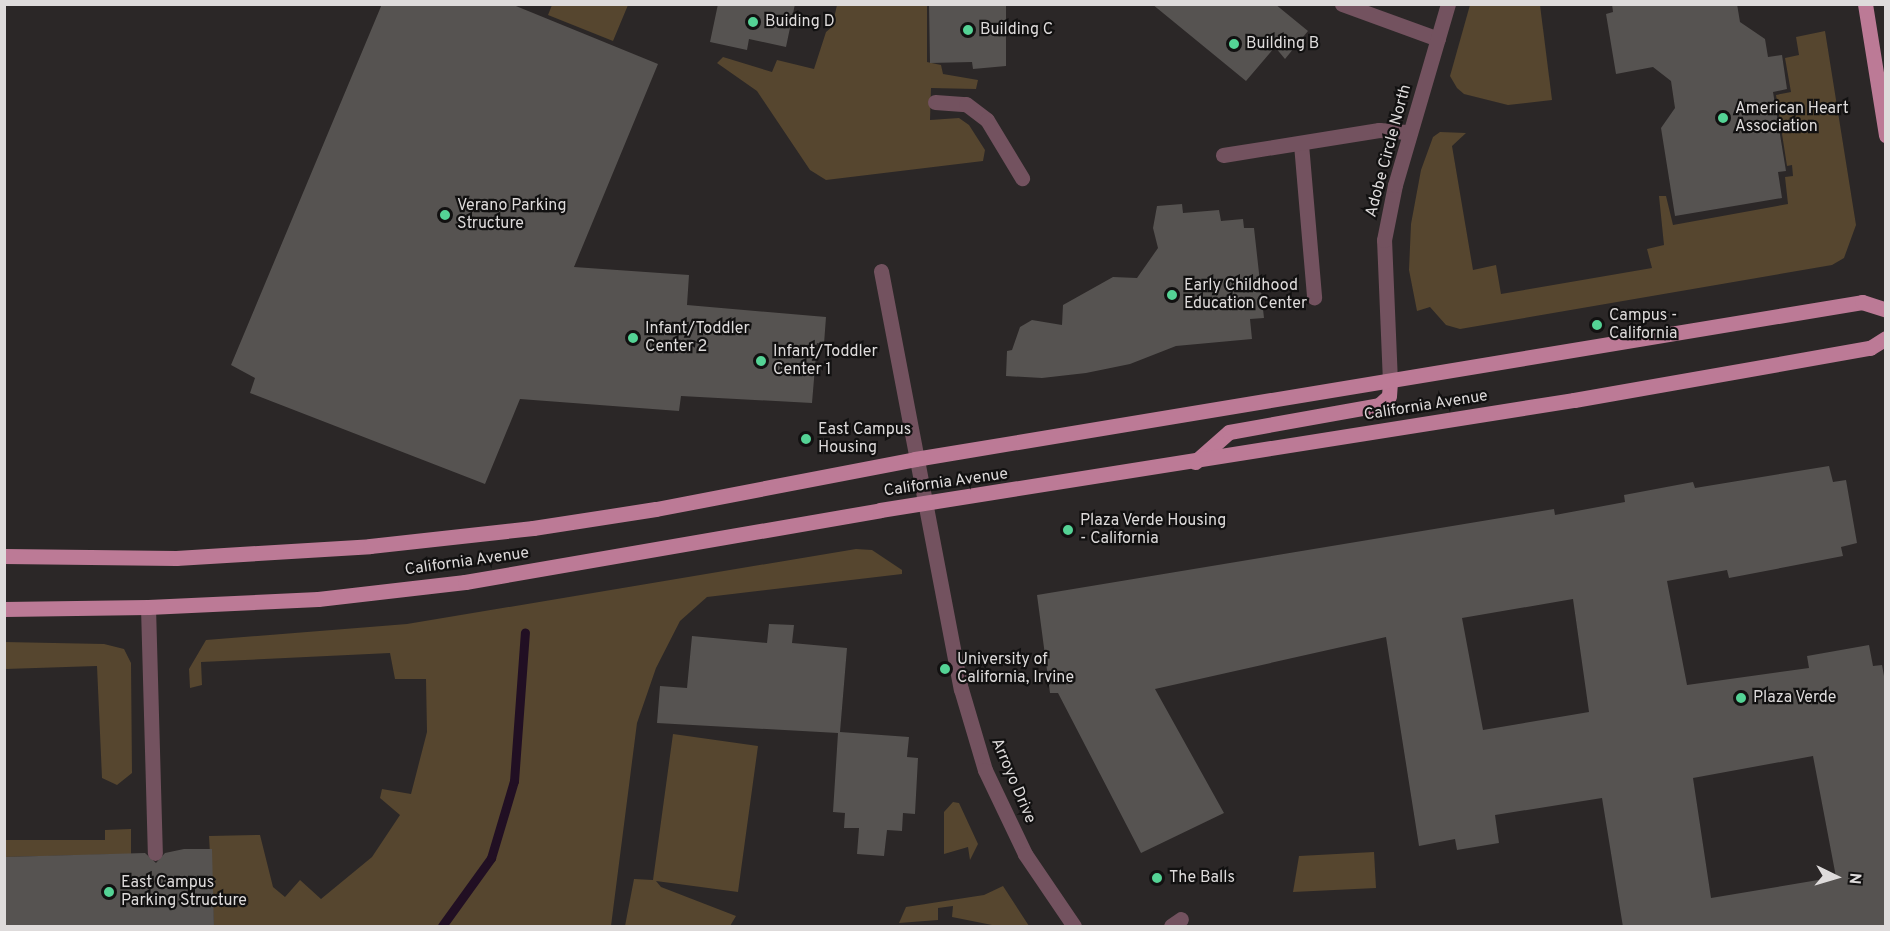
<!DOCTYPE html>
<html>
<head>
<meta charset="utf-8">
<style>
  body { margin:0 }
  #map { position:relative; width:1890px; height:931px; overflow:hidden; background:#2b2727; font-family:Overpass,sans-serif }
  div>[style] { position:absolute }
  .green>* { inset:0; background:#56462f }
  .stream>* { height:9px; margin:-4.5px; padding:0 4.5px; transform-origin:4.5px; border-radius:4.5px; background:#210f23 }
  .building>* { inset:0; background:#565351 }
  .minor>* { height:15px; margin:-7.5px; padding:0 7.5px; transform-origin:7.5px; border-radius:7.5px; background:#73525f }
  .major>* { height:15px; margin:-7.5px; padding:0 7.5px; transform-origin:7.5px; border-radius:7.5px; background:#bc7a96 }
  .dots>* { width:16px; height:16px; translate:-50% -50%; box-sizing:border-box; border:3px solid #121111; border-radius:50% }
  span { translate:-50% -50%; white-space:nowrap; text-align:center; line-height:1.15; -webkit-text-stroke:4.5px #121111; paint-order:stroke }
  .poi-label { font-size:16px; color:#dedbdb }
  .left { translate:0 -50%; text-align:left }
  .street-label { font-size:16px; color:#dedbdb }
  .frame { position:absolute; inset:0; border:6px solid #dedbdb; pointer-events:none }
  .north { position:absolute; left:1806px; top:847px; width:60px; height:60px; -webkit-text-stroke:4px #121111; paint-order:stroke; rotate:95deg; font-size:16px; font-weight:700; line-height:24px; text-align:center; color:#dedbdb }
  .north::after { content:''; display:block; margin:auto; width:21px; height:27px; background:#dedbdb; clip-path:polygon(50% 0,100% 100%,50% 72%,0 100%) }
</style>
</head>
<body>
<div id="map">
  <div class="green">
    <i style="clip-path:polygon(552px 5px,552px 4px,628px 5px,613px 41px,548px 15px)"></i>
    <i style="clip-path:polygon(837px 5px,927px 5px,927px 62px,941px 65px,943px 74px,978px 80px,976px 89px,931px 88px,930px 120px,959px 118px,969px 125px,985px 150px,983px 161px,826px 180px,810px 170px,757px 91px,717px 63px,723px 57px,772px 72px,777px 60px,814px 69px,826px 32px,832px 27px)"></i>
    <i style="clip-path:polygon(1470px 5px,1540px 5px,1552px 100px,1508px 105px,1464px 94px,1457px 88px,1450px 76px)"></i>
    <i style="clip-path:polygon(1825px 31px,1856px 225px,1844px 258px,1832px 265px,1460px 329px,1446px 325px,1430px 307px,1417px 311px,1409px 270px,1411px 224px,1421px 170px,1433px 137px,1440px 132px,1466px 133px,1452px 146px,1473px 270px,1496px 265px,1501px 294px,1652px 268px,1647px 249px,1664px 245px,1659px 196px,1666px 196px,1673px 225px,1788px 204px,1785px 177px,1793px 176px,1792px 165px,1787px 166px,1776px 95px,1791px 92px,1785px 58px,1799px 55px,1796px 37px)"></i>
    <i style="clip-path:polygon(856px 549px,872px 550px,902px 570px,902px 574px,707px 597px,680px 621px,656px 668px,637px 723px,611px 926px,214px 926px,209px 836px,260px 835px,273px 887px,285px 897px,300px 880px,321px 899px,372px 857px,400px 815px,380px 798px,382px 789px,411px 794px,427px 732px,426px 679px,395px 679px,390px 653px,201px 662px,202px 685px,190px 688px,189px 669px,206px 640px,407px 624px)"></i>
    <i style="clip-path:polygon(4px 642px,104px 644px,124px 649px,131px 663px,132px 773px,117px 785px,102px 778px,97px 666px,5px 669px)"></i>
    <i style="clip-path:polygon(673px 734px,758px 746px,738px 892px,656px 881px,661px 887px,736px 916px,730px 926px,625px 926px,634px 879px,653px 880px)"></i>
    <i style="clip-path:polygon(953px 802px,959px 803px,978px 844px,970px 860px,968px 847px,944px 854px,944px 812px)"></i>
    <i style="clip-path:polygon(131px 829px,131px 854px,5px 857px,4px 840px,105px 840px,105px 830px)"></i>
    <i style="clip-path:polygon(1374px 852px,1376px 888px,1293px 892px,1299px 856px)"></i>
    <i style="clip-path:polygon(1003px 886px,1029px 926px,997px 926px,952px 917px,953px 906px,938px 908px,938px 920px,899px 923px,906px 907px,984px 895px)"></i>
  </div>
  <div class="stream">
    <i style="left:442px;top:926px;width:84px;rotate:-54.2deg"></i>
    <i style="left:491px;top:858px;width:80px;rotate:-73.4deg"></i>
    <i style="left:514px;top:781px;width:149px;rotate:-85.8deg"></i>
  </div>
  <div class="building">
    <i style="clip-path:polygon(382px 4px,511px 4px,658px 64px,574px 267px,689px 275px,687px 305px,826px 317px,824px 344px,817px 343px,812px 403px,681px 396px,679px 411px,520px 399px,485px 484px,250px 393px,255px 378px,231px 365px)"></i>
    <i style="clip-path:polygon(718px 4px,795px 4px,786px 47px,749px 39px,747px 50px,710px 42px)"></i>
    <i style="clip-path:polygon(929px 4px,1006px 4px,1006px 66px,973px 69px,972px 62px,930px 63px)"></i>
    <i style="clip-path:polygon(1152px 4px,1275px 4px,1308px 31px,1285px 59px,1275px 47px,1246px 81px)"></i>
    <i style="clip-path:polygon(1612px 4px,1737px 4px,1740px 22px,1765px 39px,1768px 57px,1782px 55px,1787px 89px,1773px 92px,1786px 171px,1778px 172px,1782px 198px,1675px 216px,1661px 128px,1675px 108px,1671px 81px,1653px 67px,1616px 74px,1606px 14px,1613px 12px)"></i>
    <i style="clip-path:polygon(1182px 204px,1183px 213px,1219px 210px,1221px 221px,1243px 219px,1244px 228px,1254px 228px,1264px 318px,1250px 319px,1252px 339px,1176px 346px,1130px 364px,1086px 373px,1042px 378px,1006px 376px,1007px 351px,1012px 350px,1020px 327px,1032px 320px,1062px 325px,1063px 305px,1113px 277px,1137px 278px,1158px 248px,1153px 228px,1157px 206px)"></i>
    <i style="clip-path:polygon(evenodd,1829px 466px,1833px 482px,1846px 480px,1857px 543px,1841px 547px,1843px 556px,1729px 578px,1727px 570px,1667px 581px,1687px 685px,1809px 668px,1807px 656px,1869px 645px,1873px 666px,1882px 665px,1886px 687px,1886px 927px,1623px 927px,1602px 798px,1495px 815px,1499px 843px,1457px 850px,1455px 839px,1419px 846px,1386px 637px,1155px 689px,1224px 813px,1141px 853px,1058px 693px,1050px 693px,1037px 595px,1554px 509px,1555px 515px,1625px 502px,1624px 495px,1693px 482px,1695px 488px,1829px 466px,1573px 599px,1589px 712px,1483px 730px,1462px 618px,1573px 599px,1829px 466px,1813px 756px,1836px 877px,1711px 898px,1693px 778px,1813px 756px)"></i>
    <i style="clip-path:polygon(769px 624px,794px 625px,792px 643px,847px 648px,840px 732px,909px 737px,907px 757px,918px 758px,915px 814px,903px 813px,902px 831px,887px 830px,884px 856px,857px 854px,859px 828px,844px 828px,845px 813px,833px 812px,838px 733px,657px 723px,660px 686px,687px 688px,692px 636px,767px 643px)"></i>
    <i style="clip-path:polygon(184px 849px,212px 849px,214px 927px,4px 927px,4px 857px,145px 853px,156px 863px,165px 853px)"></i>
  </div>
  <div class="minor">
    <i style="left:1342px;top:4px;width:102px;rotate:20deg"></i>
    <i style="left:935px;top:102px;width:31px;rotate:4deg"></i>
    <i style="left:966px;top:104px;width:26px;rotate:37deg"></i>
    <i style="left:987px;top:120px;width:68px;rotate:58.9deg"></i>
    <i style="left:1301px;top:144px;width:154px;rotate:85.1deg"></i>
    <i style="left:1223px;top:155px;width:158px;rotate:-9.1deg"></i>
    <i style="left:1379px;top:130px;width:31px;rotate:4deg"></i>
    <i style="left:881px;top:271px;width:426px;rotate:79.2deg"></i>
    <i style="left:961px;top:689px;width:84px;rotate:73.5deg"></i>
    <i style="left:985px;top:770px;width:93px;rotate:64.5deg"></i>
    <i style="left:1025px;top:854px;width:87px;rotate:55.8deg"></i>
    <i style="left:1390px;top:382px;width:142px;rotate:-92.4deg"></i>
    <i style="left:1384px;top:240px;width:56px;rotate:-78.7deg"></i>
    <i style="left:1395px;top:185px;width:189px;rotate:-73.7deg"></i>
    <i style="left:148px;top:607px;width:246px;rotate:88.4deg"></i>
    <i style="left:1171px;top:926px;width:12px;rotate:-35deg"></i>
  </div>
  <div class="major">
    <i style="left:1865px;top:4px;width:133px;rotate:80.9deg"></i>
    <i style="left:1195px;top:462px;width:45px;rotate:-41.4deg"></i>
    <i style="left:1229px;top:432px;width:152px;rotate:-10.2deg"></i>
    <i style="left:1379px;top:405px;width:13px;rotate:-42deg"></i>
    <i style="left:1389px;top:396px;width:14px;rotate:-86deg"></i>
    <i style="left:4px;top:556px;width:172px;rotate:0.7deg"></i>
    <i style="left:176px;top:558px;width:194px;rotate:-3.5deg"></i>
    <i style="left:370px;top:546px;width:164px;rotate:-6.3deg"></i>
    <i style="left:533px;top:528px;width:124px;rotate:-8.8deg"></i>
    <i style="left:656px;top:509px;width:264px;rotate:-10.9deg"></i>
    <i style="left:915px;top:459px;width:960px;rotate:-9.41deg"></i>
    <i style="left:1862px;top:302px;width:25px;rotate:18deg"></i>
    <i style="left:4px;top:609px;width:144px;rotate:-0.8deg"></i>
    <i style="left:148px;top:607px;width:170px;rotate:-2.7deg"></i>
    <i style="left:318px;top:599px;width:148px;rotate:-6.6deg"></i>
    <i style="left:465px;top:582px;width:421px;rotate:-9.8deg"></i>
    <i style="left:880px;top:510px;width:703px;rotate:-9.01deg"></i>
    <i style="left:1574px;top:400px;width:301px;rotate:-10deg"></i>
    <i style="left:1870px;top:348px;width:19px;rotate:-32deg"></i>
  </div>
  <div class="dots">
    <i style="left:753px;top:22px;background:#54d395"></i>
    <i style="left:968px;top:30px;background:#54d395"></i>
    <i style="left:1234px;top:44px;background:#54d395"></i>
    <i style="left:1723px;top:118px;background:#54d395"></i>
    <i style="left:445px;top:215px;background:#54d395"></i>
    <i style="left:1172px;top:295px;background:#54d395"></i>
    <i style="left:1597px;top:325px;background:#54d395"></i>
    <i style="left:633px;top:338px;background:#54d395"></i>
    <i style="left:761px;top:361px;background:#54d395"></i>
    <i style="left:806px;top:439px;background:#54d395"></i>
    <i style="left:1068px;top:530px;background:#54d395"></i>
    <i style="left:945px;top:669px;background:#54d395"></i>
    <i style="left:1741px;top:698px;background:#54d395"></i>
    <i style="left:1157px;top:878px;background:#54d395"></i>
    <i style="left:109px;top:892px;background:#54d395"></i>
  </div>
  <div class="poi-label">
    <span class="left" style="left:765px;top:22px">Buiding D</span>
    <span class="left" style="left:980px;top:30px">Building C</span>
    <span class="left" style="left:1246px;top:44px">Building B</span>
    <span class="left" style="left:1735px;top:118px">American Heart<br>Association</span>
    <span class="left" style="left:457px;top:215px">Verano Parking<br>Structure</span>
    <span class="left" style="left:1184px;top:295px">Early Childhood<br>Education Center</span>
    <span class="left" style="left:1609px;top:325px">Campus -<br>California</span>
    <span class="left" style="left:645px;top:338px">Infant/Toddler<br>Center 2</span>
    <span class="left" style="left:773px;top:361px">Infant/Toddler<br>Center 1</span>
    <span class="left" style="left:818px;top:439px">East Campus<br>Housing</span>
    <span class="left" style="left:1080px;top:530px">Plaza Verde Housing<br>- California</span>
    <span class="left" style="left:957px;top:669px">University of<br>California, Irvine</span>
    <span class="left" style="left:1753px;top:698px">Plaza Verde</span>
    <span class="left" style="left:1169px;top:878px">The Balls</span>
    <span class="left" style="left:121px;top:892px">East Campus<br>Parking Structure</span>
  </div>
  <div class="street-label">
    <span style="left:1389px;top:151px;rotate:-75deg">Adobe Circle North</span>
    <span style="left:1426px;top:406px;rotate:-9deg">California Avenue</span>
    <span style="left:946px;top:483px;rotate:-8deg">California Avenue</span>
    <span style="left:467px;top:562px;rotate:-8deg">California Avenue</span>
    <span style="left:1013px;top:781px;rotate:67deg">Arroyo Drive</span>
  </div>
  <div class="frame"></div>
  <div class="north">N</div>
</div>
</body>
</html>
